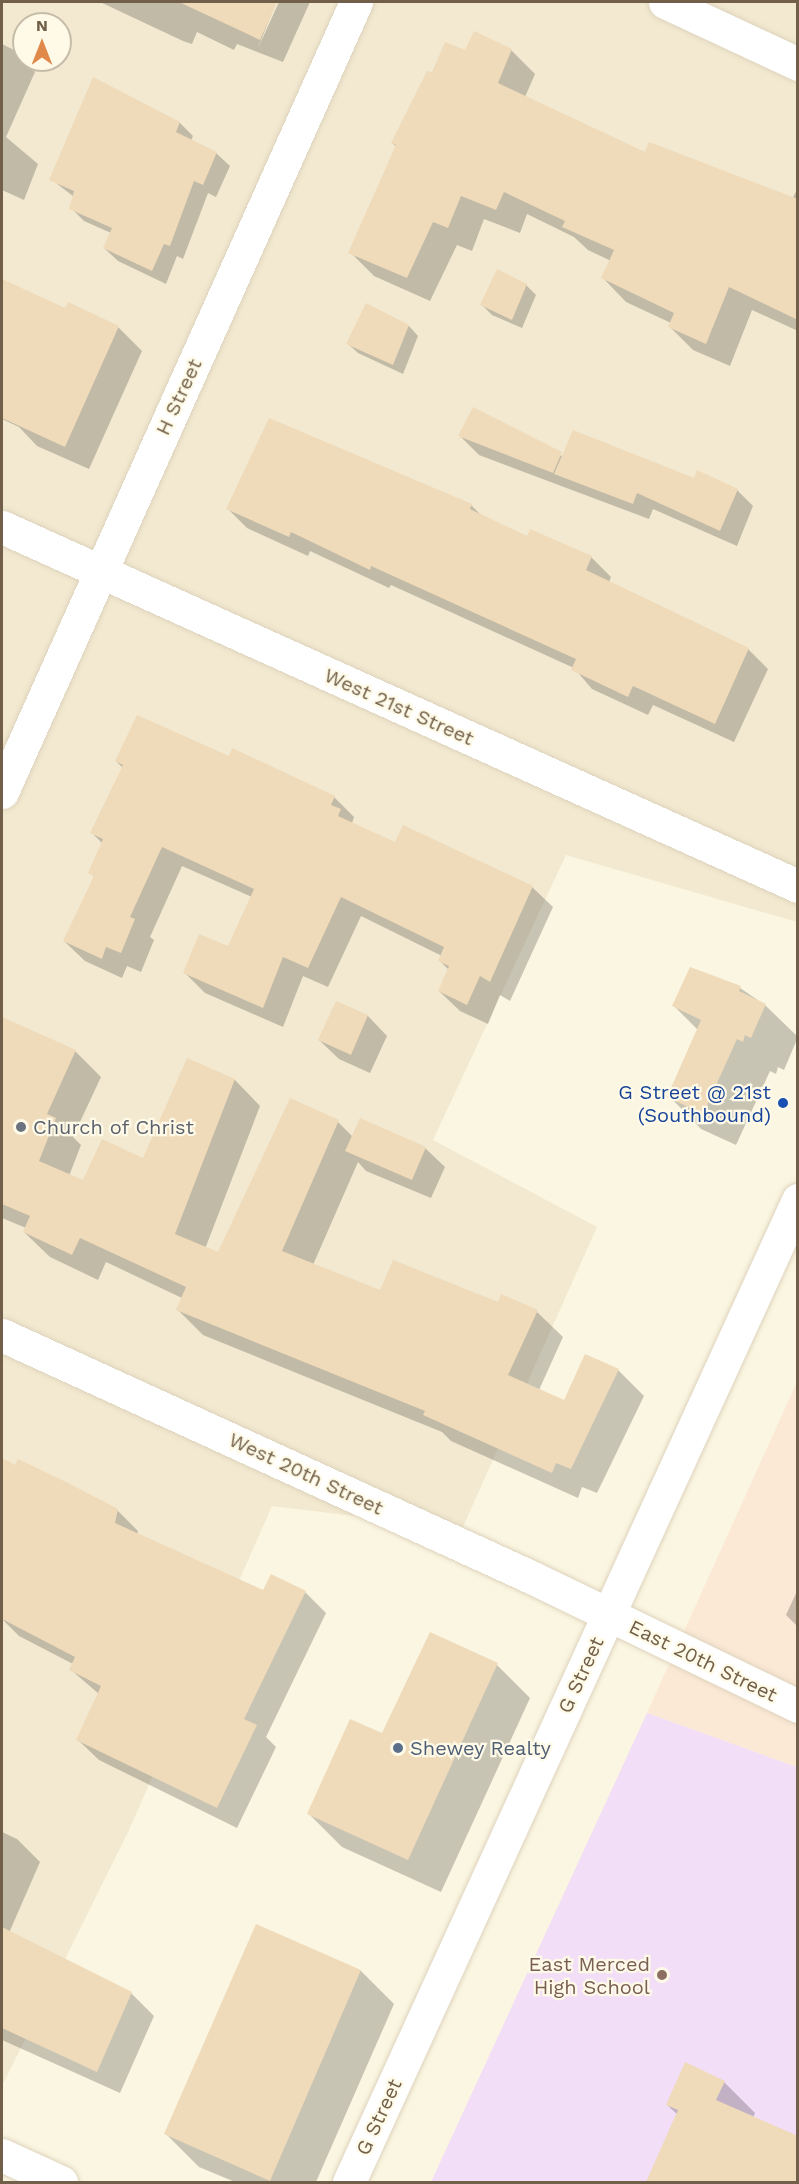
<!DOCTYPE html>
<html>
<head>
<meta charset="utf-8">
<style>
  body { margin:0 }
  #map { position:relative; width:799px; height:2184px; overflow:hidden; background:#fbf6e1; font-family:"Work Sans",sans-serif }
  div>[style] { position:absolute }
  .residential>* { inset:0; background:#f2e9d0 }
  .commercial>* { inset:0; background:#fbe8d5 }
  .education>* { inset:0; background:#f3def7 }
  .shadow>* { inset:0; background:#0003 }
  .building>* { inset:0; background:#efdaba }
  .roads { filter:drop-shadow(0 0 2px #ded3bd) drop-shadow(0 0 2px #ded3bd) }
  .minor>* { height:33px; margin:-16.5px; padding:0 16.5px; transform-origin:16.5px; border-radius:16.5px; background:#fff }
  .secondary>* { height:33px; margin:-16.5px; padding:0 16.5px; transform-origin:16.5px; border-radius:16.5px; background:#fff }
  .dots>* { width:16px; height:16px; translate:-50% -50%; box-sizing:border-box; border:3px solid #fefae7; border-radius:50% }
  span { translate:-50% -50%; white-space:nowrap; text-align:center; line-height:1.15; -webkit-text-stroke:4.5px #fefae7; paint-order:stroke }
  .street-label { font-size:20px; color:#715f49 }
  .transit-label { font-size:20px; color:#164399 }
  .right { translate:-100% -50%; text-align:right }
  .worship-label { font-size:20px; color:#5b616d }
  .left { translate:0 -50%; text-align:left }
  .service-label { font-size:20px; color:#4e5e75 }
  .education-label { font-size:20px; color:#785e54 }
  .frame { position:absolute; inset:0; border:3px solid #715f49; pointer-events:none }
  .north { position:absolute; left:12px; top:12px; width:60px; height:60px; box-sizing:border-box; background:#fefae7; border:2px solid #c6bca8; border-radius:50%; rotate:0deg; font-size:16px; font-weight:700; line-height:24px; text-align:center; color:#715f49 }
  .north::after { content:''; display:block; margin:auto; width:21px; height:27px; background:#e1894a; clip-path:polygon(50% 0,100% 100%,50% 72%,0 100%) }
</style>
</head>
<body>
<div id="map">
  <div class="residential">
    <i style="clip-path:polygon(evenodd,2px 2px,797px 2px,797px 922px,566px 855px,433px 1140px,597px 1227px,462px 1529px,272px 1506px,129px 1830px,2px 2086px,2px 2px,24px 24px,60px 24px,60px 60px,24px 60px,24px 24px)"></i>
  </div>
  <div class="commercial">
    <i style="clip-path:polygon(797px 1382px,797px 1767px,647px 1713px)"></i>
  </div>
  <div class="education">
    <i style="clip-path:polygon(647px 1713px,797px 1767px,797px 2182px,431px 2182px)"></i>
  </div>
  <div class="shadow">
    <i style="clip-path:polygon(100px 2px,276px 2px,258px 48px,279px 2px,310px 2px,283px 62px,237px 44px,234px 50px,197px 32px,192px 44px,183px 41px)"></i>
    <i style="clip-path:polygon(2px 44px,12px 49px,35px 72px,6px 137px,38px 164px,24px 200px,2px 190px)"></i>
    <i style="clip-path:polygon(511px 50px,535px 74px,525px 97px,645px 154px,792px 199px,798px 188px,798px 331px,752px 310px,730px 366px,693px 350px,669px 326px,671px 323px,626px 302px,603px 278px,611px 261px,588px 250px,574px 237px,527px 214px,520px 233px,484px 219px,472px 251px,457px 245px,430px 301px,374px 276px,350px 252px,397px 147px,392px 143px,433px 74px,466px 52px)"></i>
    <i style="clip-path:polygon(94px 79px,180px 123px,193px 136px,191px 141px,216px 153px,230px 166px,216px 197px,208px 193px,183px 259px,177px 256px,166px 284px,118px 261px,104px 248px,111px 233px,84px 221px,71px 208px,74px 197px,51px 179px)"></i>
    <i style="clip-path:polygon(2px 281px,66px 310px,69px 304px,119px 328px,142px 351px,89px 469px,37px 446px,19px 427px,2px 419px)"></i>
    <i style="clip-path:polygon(526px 285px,536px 295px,522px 328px,492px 315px,482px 305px)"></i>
    <i style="clip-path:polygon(409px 326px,418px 336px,403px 374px,358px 353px,348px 344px)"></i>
    <i style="clip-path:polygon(269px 420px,471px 505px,483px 517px,528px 538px,591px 557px,611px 577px,609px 582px,748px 649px,768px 669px,734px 742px,653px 705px,648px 715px,592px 689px,574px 668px,391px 585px,389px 588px,310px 551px,308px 556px,247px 528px,228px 509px)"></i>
    <i style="clip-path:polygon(460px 436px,737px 490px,753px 506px,737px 546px,653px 509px,649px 519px,479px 455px)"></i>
    <i style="clip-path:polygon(229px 758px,334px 797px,354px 817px,352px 823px,396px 844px,532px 887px,553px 907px,510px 1001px,500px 995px,488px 1024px,460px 1011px,439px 991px,449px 970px,439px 960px,442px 956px,361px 916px,328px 987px,303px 976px,283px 1027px,205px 993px,185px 973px,228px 948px,252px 897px,182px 866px,150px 937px,154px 940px,141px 972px,127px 966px,122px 978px,85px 961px,64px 941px,95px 878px,90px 872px,102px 843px,92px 833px,123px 768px,116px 761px)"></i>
    <i style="clip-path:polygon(691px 969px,740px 988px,765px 1005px,798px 1037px,784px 1070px,778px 1067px,776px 1074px,770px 1071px,736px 1145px,701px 1129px,669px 1096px,698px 1030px,674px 1006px)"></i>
    <i style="clip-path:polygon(337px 1003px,368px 1016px,387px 1036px,370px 1073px,339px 1059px,319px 1040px)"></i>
    <i style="clip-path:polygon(2px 1019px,75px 1051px,101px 1077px,73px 1137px,81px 1145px,69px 1176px,84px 1182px,144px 1160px,188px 1060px,235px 1080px,260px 1106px,205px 1249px,219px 1254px,338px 1122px,353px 1137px,425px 1148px,445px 1167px,431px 1198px,366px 1171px,358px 1162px,313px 1265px,381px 1292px,537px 1312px,563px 1337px,539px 1390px,565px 1402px,618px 1370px,644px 1396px,597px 1493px,582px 1487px,578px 1498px,451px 1441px,442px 1432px,203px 1335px,177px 1309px,182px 1298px,106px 1262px,98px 1280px,50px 1257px,24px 1232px,26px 1228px,2px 1218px)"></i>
    <i style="clip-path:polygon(2px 1460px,117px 1510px,138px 1531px,137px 1535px,264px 1592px,305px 1592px,326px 1613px,266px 1737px,276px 1747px,237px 1828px,99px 1760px,78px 1740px,99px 1694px,70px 1669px,73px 1664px,19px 1636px,2px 1619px,10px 1586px,2px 1582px)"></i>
    <i style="clip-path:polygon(798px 1589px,798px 1627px,786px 1615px)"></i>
    <i style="clip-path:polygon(497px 1665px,530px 1698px,441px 1892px,342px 1847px,309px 1814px,383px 1735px)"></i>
    <i style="clip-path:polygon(2px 1832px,17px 1839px,40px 1862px,9px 1933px,131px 1993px,154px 2016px,120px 2093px,2px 2040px)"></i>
    <i style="clip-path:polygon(257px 1926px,361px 1971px,394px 2004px,316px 2182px,235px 2182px,199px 2167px,166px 2134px)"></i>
    <i style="clip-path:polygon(724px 2082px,755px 2113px,753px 2118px,798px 2138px,798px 2182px,648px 2182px,678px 2115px,667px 2105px)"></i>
  </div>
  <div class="building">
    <i style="clip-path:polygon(179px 2px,277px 2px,260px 40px)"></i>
    <i style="clip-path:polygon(474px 31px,512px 49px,498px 83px,645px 152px,649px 142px,798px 199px,798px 320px,729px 287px,706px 344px,668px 327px,674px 313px,601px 278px,614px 250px,562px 227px,565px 221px,504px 192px,496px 210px,461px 196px,448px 228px,433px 222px,407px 278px,348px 253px,396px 145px,391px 143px,427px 71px,432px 72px,445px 42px,465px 50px)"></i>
    <i style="clip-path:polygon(93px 77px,180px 122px,176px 132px,217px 152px,203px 185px,194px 181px,170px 246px,164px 244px,152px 271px,103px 248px,112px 228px,69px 209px,74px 191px,49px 180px)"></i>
    <i style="clip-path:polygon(497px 269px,527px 284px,512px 320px,480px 305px)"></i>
    <i style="clip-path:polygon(2px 279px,65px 308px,68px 302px,119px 326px,65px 447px,2px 418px)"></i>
    <i style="clip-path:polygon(366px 303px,409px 325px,393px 365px,346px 344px)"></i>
    <i style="clip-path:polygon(473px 407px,562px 452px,553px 473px,458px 436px)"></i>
    <i style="clip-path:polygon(269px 418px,472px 504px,470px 509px,527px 536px,530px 529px,592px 556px,586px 570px,749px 648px,715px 724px,633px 686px,628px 697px,571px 670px,576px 659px,371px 566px,370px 570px,291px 532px,289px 537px,226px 509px)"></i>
    <i style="clip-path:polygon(573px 430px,694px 478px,697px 470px,738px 489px,720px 531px,637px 493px,633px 504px,554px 474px)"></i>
    <i style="clip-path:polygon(137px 715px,229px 756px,232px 748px,335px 796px,331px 805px,341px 809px,338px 816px,395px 842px,403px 825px,533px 886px,490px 982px,480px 976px,467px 1005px,438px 991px,449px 966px,438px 961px,444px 947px,341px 897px,308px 968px,283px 957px,263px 1008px,183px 973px,199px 934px,228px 946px,254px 889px,162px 847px,130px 917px,135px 919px,121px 953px,106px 947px,102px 959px,63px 941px,94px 876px,88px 873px,103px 839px,90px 833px,123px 765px,115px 761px)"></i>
    <i style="clip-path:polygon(690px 967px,741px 986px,739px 991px,766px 1004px,751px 1038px,745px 1035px,743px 1042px,737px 1039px,703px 1114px,667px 1097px,701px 1020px,672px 1006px)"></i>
    <i style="clip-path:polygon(336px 1001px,368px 1015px,351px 1055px,318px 1040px)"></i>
    <i style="clip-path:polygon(2px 1017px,76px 1050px,47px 1114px,56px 1118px,39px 1161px,83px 1180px,102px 1139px,143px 1158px,187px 1058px,235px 1079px,175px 1234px,218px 1252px,290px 1098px,339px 1120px,282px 1251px,380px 1290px,393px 1260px,498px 1302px,501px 1294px,538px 1310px,508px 1375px,564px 1400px,585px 1354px,619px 1369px,571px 1469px,556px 1463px,552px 1473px,423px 1415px,425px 1411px,176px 1310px,186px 1287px,80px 1238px,72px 1255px,23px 1232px,30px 1216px,2px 1204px)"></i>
    <i style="clip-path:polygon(360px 1118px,426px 1147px,412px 1180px,345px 1151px)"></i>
    <i style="clip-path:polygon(2px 1458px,15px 1465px,18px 1459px,70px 1484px,118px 1509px,115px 1523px,263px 1590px,271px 1574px,306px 1591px,244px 1719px,257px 1725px,217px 1808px,76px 1740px,101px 1686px,69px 1670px,75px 1657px,2px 1619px)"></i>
    <i style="clip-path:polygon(430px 1632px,498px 1663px,408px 1860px,307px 1814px,350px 1719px,382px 1733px)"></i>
    <i style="clip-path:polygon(256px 1924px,361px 1970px,270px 2181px,164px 2134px)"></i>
    <i style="clip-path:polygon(2px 1927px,132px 1992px,97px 2072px,2px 2028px)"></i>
    <i style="clip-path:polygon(685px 2062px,725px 2081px,716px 2100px,798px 2136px,798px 2182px,646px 2182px,678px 2110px,666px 2105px)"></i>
  </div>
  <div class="roads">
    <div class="minor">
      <i style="left:665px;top:2px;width:147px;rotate:25deg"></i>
      <i style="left:2px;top:527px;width:873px;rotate:24.28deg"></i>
      <i style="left:2px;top:792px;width:866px;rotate:-65.86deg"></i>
      <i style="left:2px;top:1335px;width:582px;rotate:24.58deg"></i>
      <i style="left:531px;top:1577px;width:297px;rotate:25.8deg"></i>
      <i style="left:2px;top:2155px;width:65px;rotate:24.6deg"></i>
    </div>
    <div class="secondary">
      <i style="left:349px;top:2182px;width:1080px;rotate:-65.43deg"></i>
    </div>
  </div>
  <div class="dots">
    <i style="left:783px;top:1103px;background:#1a4fb4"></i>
    <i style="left:21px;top:1127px;background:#6b7280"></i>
    <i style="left:398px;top:1748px;background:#5c6f8a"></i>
    <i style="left:662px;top:1975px;background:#8d6e63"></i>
  </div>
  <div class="street-label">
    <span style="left:179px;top:397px;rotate:-65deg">H Street</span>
    <span style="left:399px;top:707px;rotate:24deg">West 21st Street</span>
    <span style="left:306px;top:1474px;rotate:25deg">West 20th Street</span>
    <span style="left:703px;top:1661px;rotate:26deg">East 20th Street</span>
    <span style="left:581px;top:1675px;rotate:-65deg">G Street</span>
    <span style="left:379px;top:2117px;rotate:-65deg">G Street</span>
  </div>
  <div class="transit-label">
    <span class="right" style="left:771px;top:1104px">G Street @ 21st<br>(Southbound)</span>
  </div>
  <div class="worship-label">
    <span class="left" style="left:33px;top:1127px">Church of Christ</span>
  </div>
  <div class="service-label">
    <span class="left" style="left:410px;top:1748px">Shewey Realty</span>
  </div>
  <div class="education-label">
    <span class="right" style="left:650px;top:1976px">East Merced<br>High School</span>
  </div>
  <div class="frame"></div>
  <div class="north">N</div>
</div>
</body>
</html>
